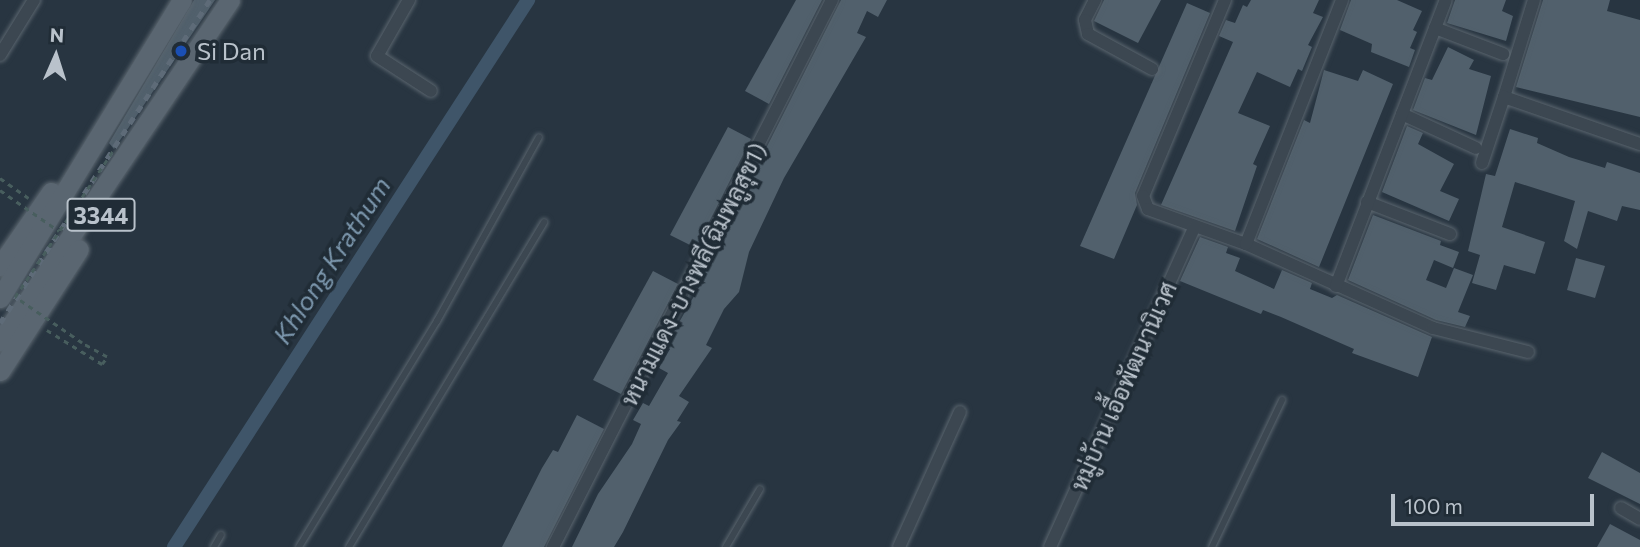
<!DOCTYPE html>
<html>
<head>
<meta charset="utf-8">
<style>
  body { margin:0 }
  #map { position:relative; width:1640px; height:547px; overflow:hidden; background:#283541; font-family:Commissioner,Sarabun,sans-serif }
  div>[style] { position:absolute }
  .canal>* { height:14px; margin:-7px; padding:0 7px; transform-origin:7px; border-radius:7px; background:#3f5569 }
  .building>* { inset:0; background:#51606c }
  .path>* { height:2.5px; margin-top:-1.25px; transform-origin:0; background:repeating-linear-gradient(90deg,#485e5e 0 5px,transparent 0 10px) }
  .roads { filter:drop-shadow(0 0 2px #5a656e) drop-shadow(0 0 2px #5a656e) }
  .service>* { height:6px; margin:-3px; padding:0 3px; transform-origin:3px; border-radius:3px; background:#3c4751 }
  .minor>* { height:12px; margin:-6px; padding:0 6px; transform-origin:6px; border-radius:6px; background:#3c4751 }
  .primary>* { height:19px; margin:-9.5px; padding:0 9.5px; transform-origin:9.5px; border-radius:9.5px; background:#5a6671 }
  .rail>* { height:4.5px; margin-top:-2.25px; transform-origin:0; background:repeating-linear-gradient(90deg,#5e6b78 0 7px,transparent 0 14px) }
  .path-bridge>* { height:2.5px; margin-top:-1.25px; transform-origin:0; background:repeating-linear-gradient(90deg,#485e5e 0 5px,transparent 0 10px) }
  .dots>* { width:19px; height:19px; translate:-50% -50%; box-sizing:border-box; border:4px solid #202c36; border-radius:50% }
  span { translate:-50% -50%; white-space:nowrap; text-align:center; line-height:1.15; -webkit-text-stroke:7px #202c36; paint-order:stroke }
  .shield-label span { padding:2px 5px; background:#202c36; border:2px solid; border-radius:5px; -webkit-text-stroke-width:0 }
  .shield-label { font-size:23px; color:#b9c2cb; font-weight:700 }
  .poi-label { font-size:24px; color:#b9c2cb }
  .left { translate:0 -50%; text-align:left }
  .street-label { font-size:24px; color:#b9c2cb }
  .water-label { font-size:26px; color:#7b96ac; font-style:italic }
  .north { position:absolute; left:21px; top:21px; width:70px; height:70px; -webkit-text-stroke:5px #202c36; paint-order:stroke; rotate:3deg; font-size:19px; font-weight:700; line-height:28px; text-align:center; color:#b9c2cb }
  .north::after { content:''; display:block; margin:auto; width:24px; height:32px; background:#b9c2cb; clip-path:polygon(50% 0,100% 100%,50% 72%,0 100%) }
  .scale { position:absolute; left:1391px; top:494px; width:203px; height:32px; box-sizing:border-box; border:4px solid #b9c2cb; border-top:0; padding-left:9px; font-size:21px; line-height:24px; white-space:nowrap; color:#b9c2cb; -webkit-text-stroke:5px #202c36; paint-order:stroke }
</style>
</head>
<body>
<div id="map">
  <div class="canal">
    <i style="left:174px;top:547px;width:652px;rotate:-57.09deg"></i>
  </div>
  <div class="building">
    <i style="clip-path:polygon(194px 0,215px 0,114px 149px,109px 143px)"></i>
    <i style="clip-path:polygon(796px 0,822px 0,769px 104px,745px 91px)"></i>
    <i style="clip-path:polygon(841px 0,887px 0,878px 17px,867px 11px,857px 33px,866px 37px,784px 178px,749px 252px,739px 292px,724px 309px,706px 345px,712px 348px,679px 396px,689px 402px,677px 421px,681px 422px,668px 440px,623px 532px,614px 547px,572px 547px,598px 494px,632px 444px,641px 424px,633px 420px,643px 403px,649px 406px,668px 373px,659px 368px,670px 349px,665px 347px,706px 275px,703px 273px)"></i>
    <i style="clip-path:polygon(1104px 0,1161px 0,1138px 43px,1094px 21px)"></i>
    <i style="clip-path:polygon(1251px 0,1319px 0,1313px 13px,1323px 17px,1308px 45px,1312px 47px,1302px 71px,1298px 69px,1290px 87px,1257px 72px,1238px 113px,1270px 126px,1253px 164px,1257px 166px,1235px 231px,1161px 205px,1233px 42px,1219px 36px,1226px 20px,1235px 23px,1243px 5px,1247px 7px)"></i>
    <i style="clip-path:polygon(1351px 0,1397px 0,1422px 11px,1413px 30px,1417px 32px,1410px 48px,1415px 50px,1409px 67px,1371px 52px,1372px 44px,1340px 30px)"></i>
    <i style="clip-path:polygon(1455px 0,1506px 0,1502px 11px,1513px 16px,1506px 41px,1447px 23px)"></i>
    <i style="clip-path:polygon(1543px 0,1610px 0,1607px 11px,1640px 20px,1640px 117px,1516px 87px)"></i>
    <i style="clip-path:polygon(1187px 3px,1210px 13px,1135px 193px,1137px 205px,1114px 259px,1080px 246px)"></i>
    <i style="clip-path:polygon(1448px 47px,1474px 60px,1469px 69px,1491px 76px,1476px 135px,1413px 110px,1425px 78px,1432px 80px)"></i>
    <i style="clip-path:polygon(1324px 70px,1358px 81px,1363px 70px,1393px 84px,1319px 267px,1257px 239px,1304px 120px,1310px 123px)"></i>
    <i style="clip-path:polygon(1407px 126px,1423px 133px,1418px 144px,1454px 164px,1440px 191px,1459px 199px,1449px 221px,1382px 192px)"></i>
    <i style="clip-path:polygon(728px 127px,751px 139px,696px 248px,670px 235px)"></i>
    <i style="clip-path:polygon(1510px 129px,1538px 138px,1537px 143px,1569px 157px,1605px 168px,1607px 162px,1640px 173px,1640px 210px,1622px 206px,1617px 221px,1588px 211px,1577px 249px,1564px 241px,1575px 201px,1515px 182px,1502px 227px,1545px 242px,1535px 274px,1504px 265px,1496px 290px,1472px 283px,1480px 255px,1468px 251px,1486px 174px,1495px 176px)"></i>
    <i style="clip-path:polygon(1373px 215px,1441px 241px,1440px 245px,1459px 252px,1453px 268px,1434px 260px,1426px 280px,1446px 288px,1454px 268px,1473px 275px,1458px 312px,1470px 316px,1465px 327px,1436px 320px,1348px 280px)"></i>
    <i style="clip-path:polygon(1200px 237px,1228px 247px,1226px 253px,1240px 258px,1235px 271px,1274px 289px,1282px 270px,1312px 283px,1310px 289px,1332px 298px,1337px 295px,1432px 337px,1418px 377px,1352px 353px,1354px 349px,1281px 317px,1263px 310px,1261px 314px,1180px 281px)"></i>
    <i style="clip-path:polygon(1576px 258px,1605px 266px,1595px 298px,1567px 290px)"></i>
    <i style="clip-path:polygon(653px 271px,678px 284px,621px 394px,593px 380px)"></i>
    <i style="clip-path:polygon(577px 415px,604px 429px,544px 547px,502px 547px,542px 468px,553px 450px,558px 452px)"></i>
    <i style="clip-path:polygon(1602px 452px,1640px 473px,1640px 504px,1588px 478px)"></i>
    <i style="clip-path:polygon(1610px 524px,1640px 540px,1640px 547px,1597px 547px)"></i>
  </div>
  <div class="path">
    <i style="left:0;top:178px;width:35px;rotate:35deg"></i>
    <i style="left:47px;top:330px;width:65px;rotate:31.7deg"></i>
    <i style="left:102px;top:364px;width:9px;rotate:-54deg"></i>
    <i style="left:107px;top:357px;width:29px;rotate:-151deg"></i>
  </div>
  <div class="roads">
    <div class="service">
      <i style="left:214px;top:547px;width:14px;rotate:-60deg"></i>
      <i style="left:299px;top:547px;width:265px;rotate:-58.6deg"></i>
      <i style="left:437px;top:321px;width:210px;rotate:-61deg"></i>
      <i style="left:349px;top:547px;width:379px;rotate:-59deg"></i>
      <i style="left:726px;top:547px;width:67px;rotate:-59.6deg"></i>
      <i style="left:1212px;top:547px;width:163px;rotate:-64.5deg"></i>
    </div>
    <div class="minor">
      <i style="left:409px;top:0;width:64px;rotate:119.7deg"></i>
      <i style="left:377px;top:56px;width:64px;rotate:32.9deg"></i>
      <i style="left:1095px;top:0;width:22px;rotate:117deg"></i>
      <i style="left:1085px;top:20px;width:14px;rotate:78deg"></i>
      <i style="left:1088px;top:34px;width:73px;rotate:28.7deg"></i>
      <i style="left:1225px;top:0;width:212px;rotate:112.7deg"></i>
      <i style="left:1143px;top:196px;width:14px;rotate:69deg"></i>
      <i style="left:1148px;top:209px;width:104px;rotate:19.7deg"></i>
      <i style="left:1246px;top:244px;width:205px;rotate:24.2deg"></i>
      <i style="left:1433px;top:328px;width:98px;rotate:14.2deg"></i>
      <i style="left:1534px;top:0;width:102px;rotate:107.2deg"></i>
      <i style="left:1504px;top:97px;width:144px;rotate:19.1deg"></i>
      <i style="left:1435px;top:28px;width:73px;rotate:20.9deg"></i>
      <i style="left:0;top:55px;width:65px;rotate:-58.3deg"></i>
      <i style="left:1402px;top:114px;width:81px;rotate:24.7deg"></i>
      <i style="left:1482px;top:163px;width:70px;rotate:-71.6deg"></i>
      <i style="left:1367px;top:202px;width:89px;rotate:21.1deg"></i>
      <i style="left:1246px;top:244px;width:262px;rotate:-68.5deg"></i>
      <i style="left:1336px;top:286px;width:306px;rotate:-69deg"></i>
      <i style="left:1621px;top:508px;width:22px;rotate:30deg"></i>
      <i style="left:553px;top:547px;width:614px;rotate:-62.98deg"></i>
      <i style="left:899px;top:547px;width:148px;rotate:-65.7deg"></i>
      <i style="left:1050px;top:547px;width:352px;rotate:-65.7deg"></i>
    </div>
    <div class="primary">
      <i style="left:0;top:266px;width:90px;rotate:-55.4deg"></i>
      <i style="left:0;top:298px;width:349px;rotate:-58.6deg"></i>
      <i style="left:0;top:341px;width:411px;rotate:-56deg"></i>
      <i style="left:0;top:371px;width:145px;rotate:-57.1deg"></i>
    </div>
  </div>
  <div class="rail">
    <i style="left:0;top:323px;width:385px;rotate:-57deg"></i>
  </div>
  <div class="path-bridge">
    <i style="left:0;top:190px;width:72px;rotate:34.8deg"></i>
    <i style="left:82px;top:343px;width:81px;rotate:-145.5deg"></i>
    <i style="left:15px;top:297px;width:178px;rotate:-56.2deg"></i>
  </div>
  <div class="dots">
    <i style="left:181px;top:51px;background:#1a4fb4"></i>
  </div>
  <div class="shield-label">
    <span style="left:101px;top:215px">3344</span>
  </div>
  <div class="poi-label">
    <span class="left" style="left:197px;top:51px">Si Dan</span>
  </div>
  <div class="street-label">
    <span style="left:693px;top:274px;rotate:-63deg">หนามแดง-บางพลี(ฉิมพลูสุข1)</span>
    <span style="left:1123px;top:386px;rotate:-66deg">หมู่บ้าน เอื้อพัฒนานิเวศ</span>
  </div>
  <div class="water-label">
    <span style="left:331px;top:260px;rotate:-57deg">Khlong Krathum</span>
  </div>
  <div class="north">N</div>
  <div class="scale">100 m</div>
</div>
</body>
</html>
